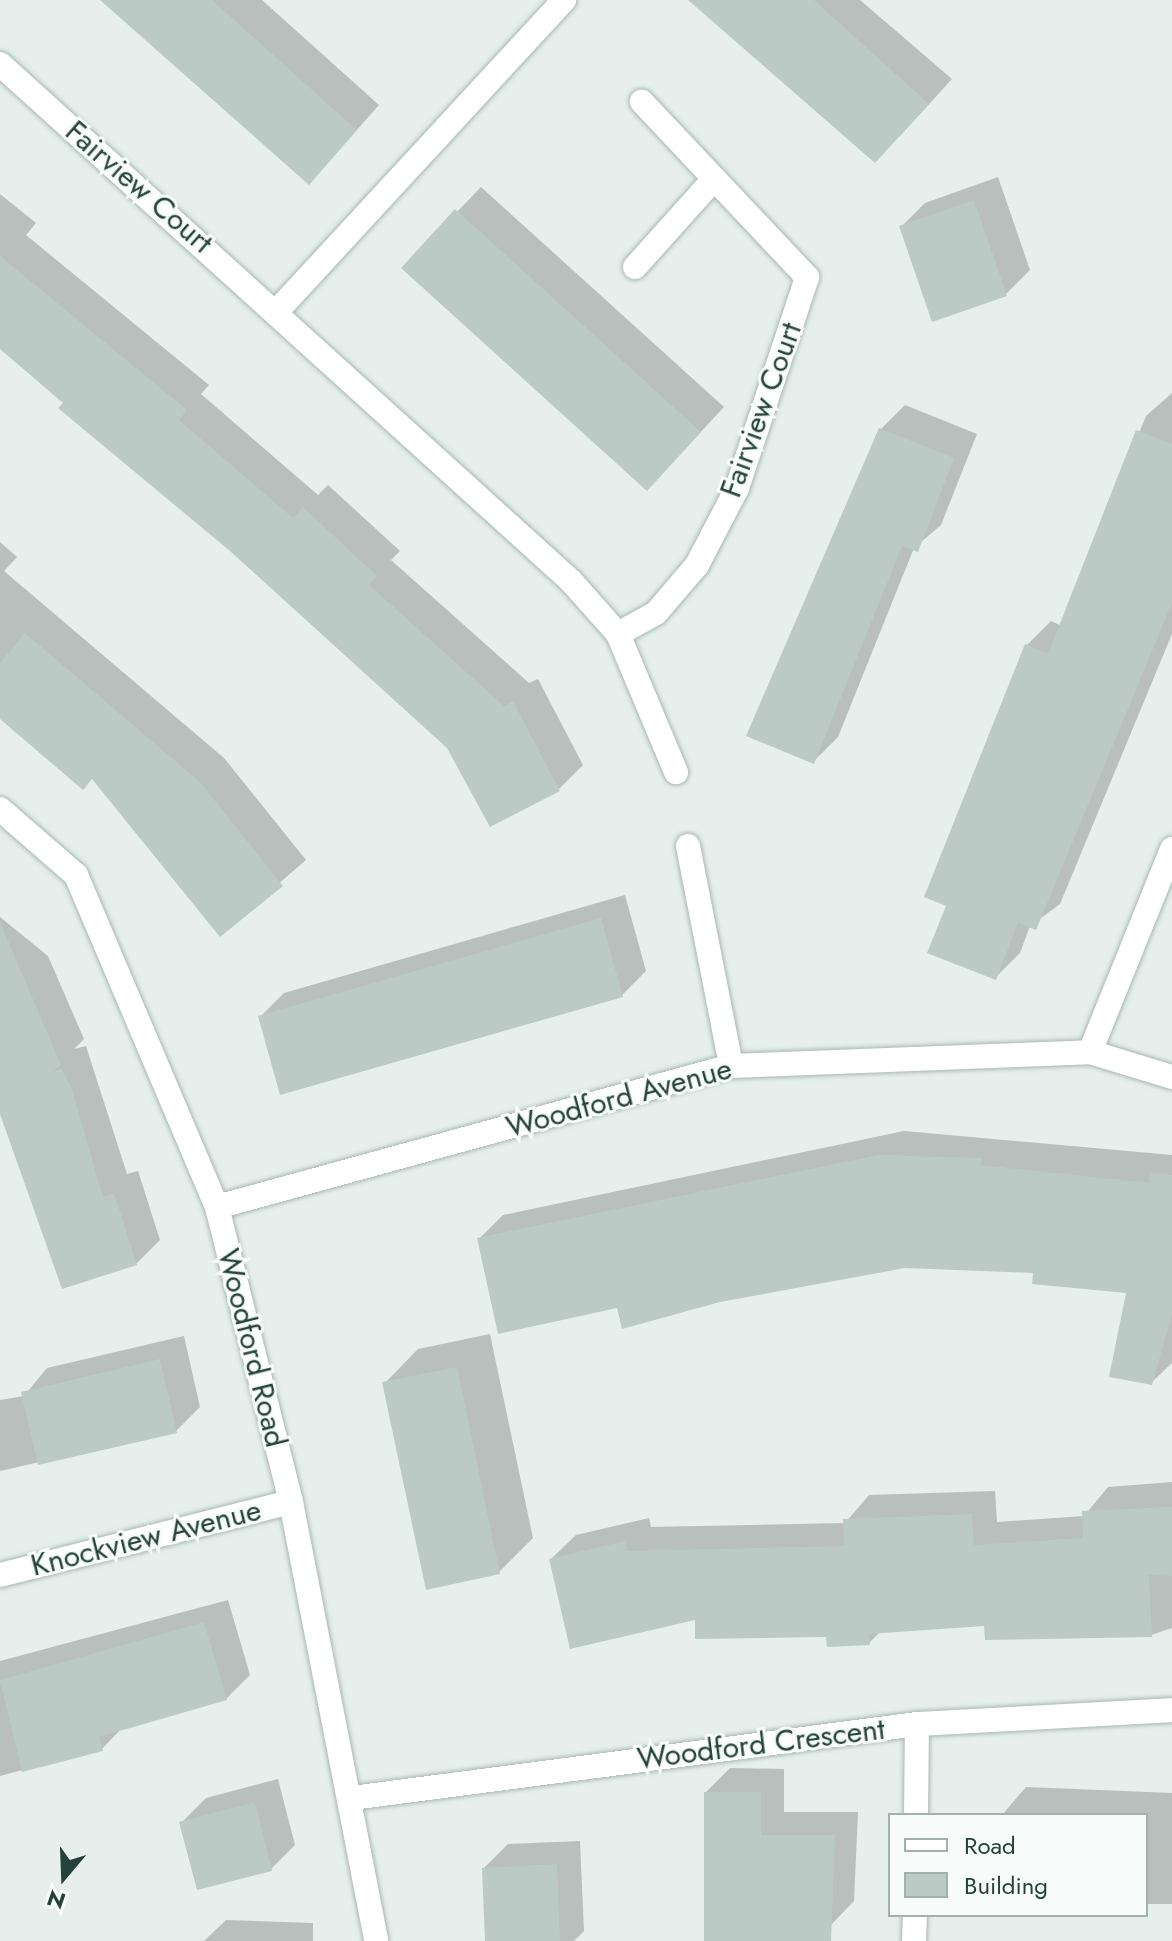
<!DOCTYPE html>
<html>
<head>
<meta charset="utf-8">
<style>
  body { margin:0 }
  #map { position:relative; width:1172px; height:1941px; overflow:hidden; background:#e6efeb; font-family:Jost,sans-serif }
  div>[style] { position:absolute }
  .shadow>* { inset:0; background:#0003 }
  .building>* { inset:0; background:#bbcac4 }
  .roads { filter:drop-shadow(0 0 2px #a8b8b2) drop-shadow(0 0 2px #a8b8b2) }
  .lane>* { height:24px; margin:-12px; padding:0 12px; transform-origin:12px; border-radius:12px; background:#fff }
  .street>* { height:24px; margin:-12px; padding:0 12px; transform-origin:12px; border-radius:12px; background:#fff }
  span { translate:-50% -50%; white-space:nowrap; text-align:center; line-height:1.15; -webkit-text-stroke:6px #f7fbf9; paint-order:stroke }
  .street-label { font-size:30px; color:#24423a }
  .legend { position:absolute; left:888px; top:1813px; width:260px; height:104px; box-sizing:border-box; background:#f7fbf9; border:2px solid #a3b1ad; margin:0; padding:10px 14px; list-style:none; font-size:24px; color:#24423a }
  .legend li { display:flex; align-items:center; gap:16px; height:40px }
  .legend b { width:40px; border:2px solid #a3b1ad }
  .north { position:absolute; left:24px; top:1837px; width:80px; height:80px; -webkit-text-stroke:6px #f7fbf9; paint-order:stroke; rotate:199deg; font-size:22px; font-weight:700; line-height:32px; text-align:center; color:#24423a }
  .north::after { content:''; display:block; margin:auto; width:28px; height:36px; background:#24423a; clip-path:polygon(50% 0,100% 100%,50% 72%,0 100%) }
</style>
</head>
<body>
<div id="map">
  <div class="shadow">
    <i style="clip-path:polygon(108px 0,262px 0,379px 105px,332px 158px)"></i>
    <i style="clip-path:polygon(716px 0,860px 0,952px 79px,899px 137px)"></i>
    <i style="clip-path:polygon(998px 177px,1030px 270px,1006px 294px,901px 227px,925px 203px)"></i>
    <i style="clip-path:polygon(481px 187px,724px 407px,671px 464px,404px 267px)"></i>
    <i style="clip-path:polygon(0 194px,36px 223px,26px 235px,209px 385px,201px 394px,318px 495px,328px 485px,400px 551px,391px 560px,529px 683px,538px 679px,583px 765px,559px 789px,491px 825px,449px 747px,0 344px)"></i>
    <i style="clip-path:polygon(1172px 393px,1172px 634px,1060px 904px,1030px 926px,1020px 953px,996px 977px,948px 905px,926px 896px,1027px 645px,1051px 621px,1062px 626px,1146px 416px)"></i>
    <i style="clip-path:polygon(905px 405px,977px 434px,941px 525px,914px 548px,838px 737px,814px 761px,881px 429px)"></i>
    <i style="clip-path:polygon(0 542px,17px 557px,4px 571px,224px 758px,306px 860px,220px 934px,93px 777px,0 717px)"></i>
    <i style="clip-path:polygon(625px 895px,646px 971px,622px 995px,260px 1017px,284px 993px)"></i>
    <i style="clip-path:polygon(0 917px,48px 956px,84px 1039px,74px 1049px,86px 1046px,127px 1174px,138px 1171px,160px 1240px,136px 1264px,0 1099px)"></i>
    <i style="clip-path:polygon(904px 1131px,1172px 1155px,1172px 1363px,1151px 1383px,1129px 1292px,1036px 1271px,905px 1266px,618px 1306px,479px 1239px,503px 1215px)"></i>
    <i style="clip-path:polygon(490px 1334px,533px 1538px,499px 1572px,385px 1383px,418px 1349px)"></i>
    <i style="clip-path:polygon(184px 1336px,200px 1407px,176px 1431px,0 1471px,0 1400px,24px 1396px,47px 1368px)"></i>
    <i style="clip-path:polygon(1172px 1482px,1172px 1628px,1151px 1635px,986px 1624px,881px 1631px,869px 1643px,697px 1617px,551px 1559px,576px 1535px,649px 1518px,651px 1527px,845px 1523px,869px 1495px,995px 1491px,997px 1522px,1084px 1516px,1108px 1487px)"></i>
    <i style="clip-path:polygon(228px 1600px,250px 1675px,226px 1699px,122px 1728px,102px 1749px,0 1776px,0 1661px)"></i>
    <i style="clip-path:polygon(730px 1768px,784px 1769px,784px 1812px,858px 1812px,854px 1901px,830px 1926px,706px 1792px)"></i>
    <i style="clip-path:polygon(278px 1779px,295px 1845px,271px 1869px,182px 1822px,206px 1798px)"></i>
    <i style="clip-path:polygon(1026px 1787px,1172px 1793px,1172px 1904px,1146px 1904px,1146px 1815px,1002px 1815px)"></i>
    <i style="clip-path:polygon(580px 1841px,584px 1931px,574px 1941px,487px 1941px,484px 1868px,508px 1844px)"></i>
    <i style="clip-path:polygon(226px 1920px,313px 1923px,313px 1941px,204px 1941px)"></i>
  </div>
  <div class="building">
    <i style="clip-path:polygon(100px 0,212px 0,357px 130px,309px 185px)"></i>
    <i style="clip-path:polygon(688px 0,814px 0,929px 104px,875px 163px)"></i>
    <i style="clip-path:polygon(974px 200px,1007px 296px,932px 322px,899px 226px)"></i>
    <i style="clip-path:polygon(455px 209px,701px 432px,647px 491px,401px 268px)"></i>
    <i style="clip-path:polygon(0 256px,187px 410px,179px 420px,293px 518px,303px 507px,377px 576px,369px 585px,504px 706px,513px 701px,560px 791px,490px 827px,447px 748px,230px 551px,58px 408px,63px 403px,0 349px)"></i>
    <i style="clip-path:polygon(879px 428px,954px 458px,918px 552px,902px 546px,814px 764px,746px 736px)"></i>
    <i style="clip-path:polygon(1136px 430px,1172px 444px,1172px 603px,1036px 930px,1018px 923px,996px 980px,927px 953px,946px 906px,924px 897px,1025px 644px,1048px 654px)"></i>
    <i style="clip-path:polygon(25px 633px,200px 782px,283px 886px,220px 937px,92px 779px,83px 790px,0 719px,0 663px)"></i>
    <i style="clip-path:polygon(601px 918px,623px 997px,280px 1095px,258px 1016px)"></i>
    <i style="clip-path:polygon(0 922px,61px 1065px,53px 1071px,62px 1069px,72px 1089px,103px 1197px,114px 1193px,137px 1265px,62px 1289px,0 1114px)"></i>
    <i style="clip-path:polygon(878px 1155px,982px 1158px,981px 1165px,1149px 1183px,1151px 1173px,1172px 1175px,1172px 1314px,1152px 1385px,1109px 1377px,1126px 1293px,1032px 1284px,1033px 1273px,905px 1268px,720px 1302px,622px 1329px,617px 1308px,498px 1334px,477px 1238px)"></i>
    <i style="clip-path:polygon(160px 1359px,177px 1433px,38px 1465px,21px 1392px)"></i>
    <i style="clip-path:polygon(457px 1367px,500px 1574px,426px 1590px,382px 1382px)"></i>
    <i style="clip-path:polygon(1172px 1507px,1172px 1576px,1149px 1575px,1152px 1637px,985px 1640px,984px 1626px,869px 1634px,870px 1645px,827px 1647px,826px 1637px,695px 1639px,695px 1620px,570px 1649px,549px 1559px,625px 1541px,627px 1551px,844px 1546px,843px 1519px,972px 1514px,974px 1545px,1083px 1538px,1082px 1511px)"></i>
    <i style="clip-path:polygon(204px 1622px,227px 1700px,99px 1737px,103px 1751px,22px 1772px,0 1680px)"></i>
    <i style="clip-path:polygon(704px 1792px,761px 1792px,761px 1835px,835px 1835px,831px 1941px,704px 1941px)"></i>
    <i style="clip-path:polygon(255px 1802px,272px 1871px,197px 1890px,179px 1822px)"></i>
    <i style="clip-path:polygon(557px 1864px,560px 1941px,485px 1941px,482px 1868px)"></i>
  </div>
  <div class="roads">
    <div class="lane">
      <i style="left:688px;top:846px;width:224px;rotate:78.9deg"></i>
    </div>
    <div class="street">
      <i style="left:0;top:64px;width:770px;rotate:42.16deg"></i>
      <i style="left:571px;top:581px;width:71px;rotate:48.4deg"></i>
      <i style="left:618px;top:634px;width:150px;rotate:67.2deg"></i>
      <i style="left:635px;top:267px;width:118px;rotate:-48.1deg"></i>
      <i style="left:278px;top:310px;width:422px;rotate:-47.3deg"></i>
      <i style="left:618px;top:634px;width:43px;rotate:-28.9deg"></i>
      <i style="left:656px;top:613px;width:63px;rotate:-49.5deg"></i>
      <i style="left:697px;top:565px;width:87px;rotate:-62.5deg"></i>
      <i style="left:737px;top:488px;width:222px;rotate:-71.6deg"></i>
      <i style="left:807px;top:277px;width:241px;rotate:-133.3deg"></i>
      <i style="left:0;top:809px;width:101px;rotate:41deg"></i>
      <i style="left:76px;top:875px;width:361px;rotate:67deg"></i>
      <i style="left:217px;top:1207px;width:304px;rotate:75.9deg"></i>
      <i style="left:291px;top:1502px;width:447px;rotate:79deg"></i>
      <i style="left:1090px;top:1052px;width:219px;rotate:-68deg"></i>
      <i style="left:217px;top:1207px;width:533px;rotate:-15.34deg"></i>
      <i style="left:731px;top:1066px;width:359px;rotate:-2.2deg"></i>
      <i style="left:1090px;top:1052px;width:86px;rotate:17deg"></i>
      <i style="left:0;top:1575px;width:300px;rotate:-14.1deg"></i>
      <i style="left:352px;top:1798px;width:570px;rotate:-7.46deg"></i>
      <i style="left:917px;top:1724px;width:255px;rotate:-3.1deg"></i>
      <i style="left:916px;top:1815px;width:91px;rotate:-89.4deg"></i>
      <i style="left:914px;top:1941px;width:26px;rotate:-88deg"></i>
    </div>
  </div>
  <div class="street-label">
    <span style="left:139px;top:187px;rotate:41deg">Fairview Court</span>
    <span style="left:761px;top:410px;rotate:-70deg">Fairview Court</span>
    <span style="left:619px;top:1098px;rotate:-15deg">Woodford Avenue</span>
    <span style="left:252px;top:1348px;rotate:76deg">Woodford Road</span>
    <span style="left:146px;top:1538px;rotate:-14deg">Knockview Avenue</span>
    <span style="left:761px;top:1744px;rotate:-7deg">Woodford Crescent</span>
  </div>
  <ul class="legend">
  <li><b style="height:10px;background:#fff"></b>Road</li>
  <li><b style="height:22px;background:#bbcac4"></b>Building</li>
  </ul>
  <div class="north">N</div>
</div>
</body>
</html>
